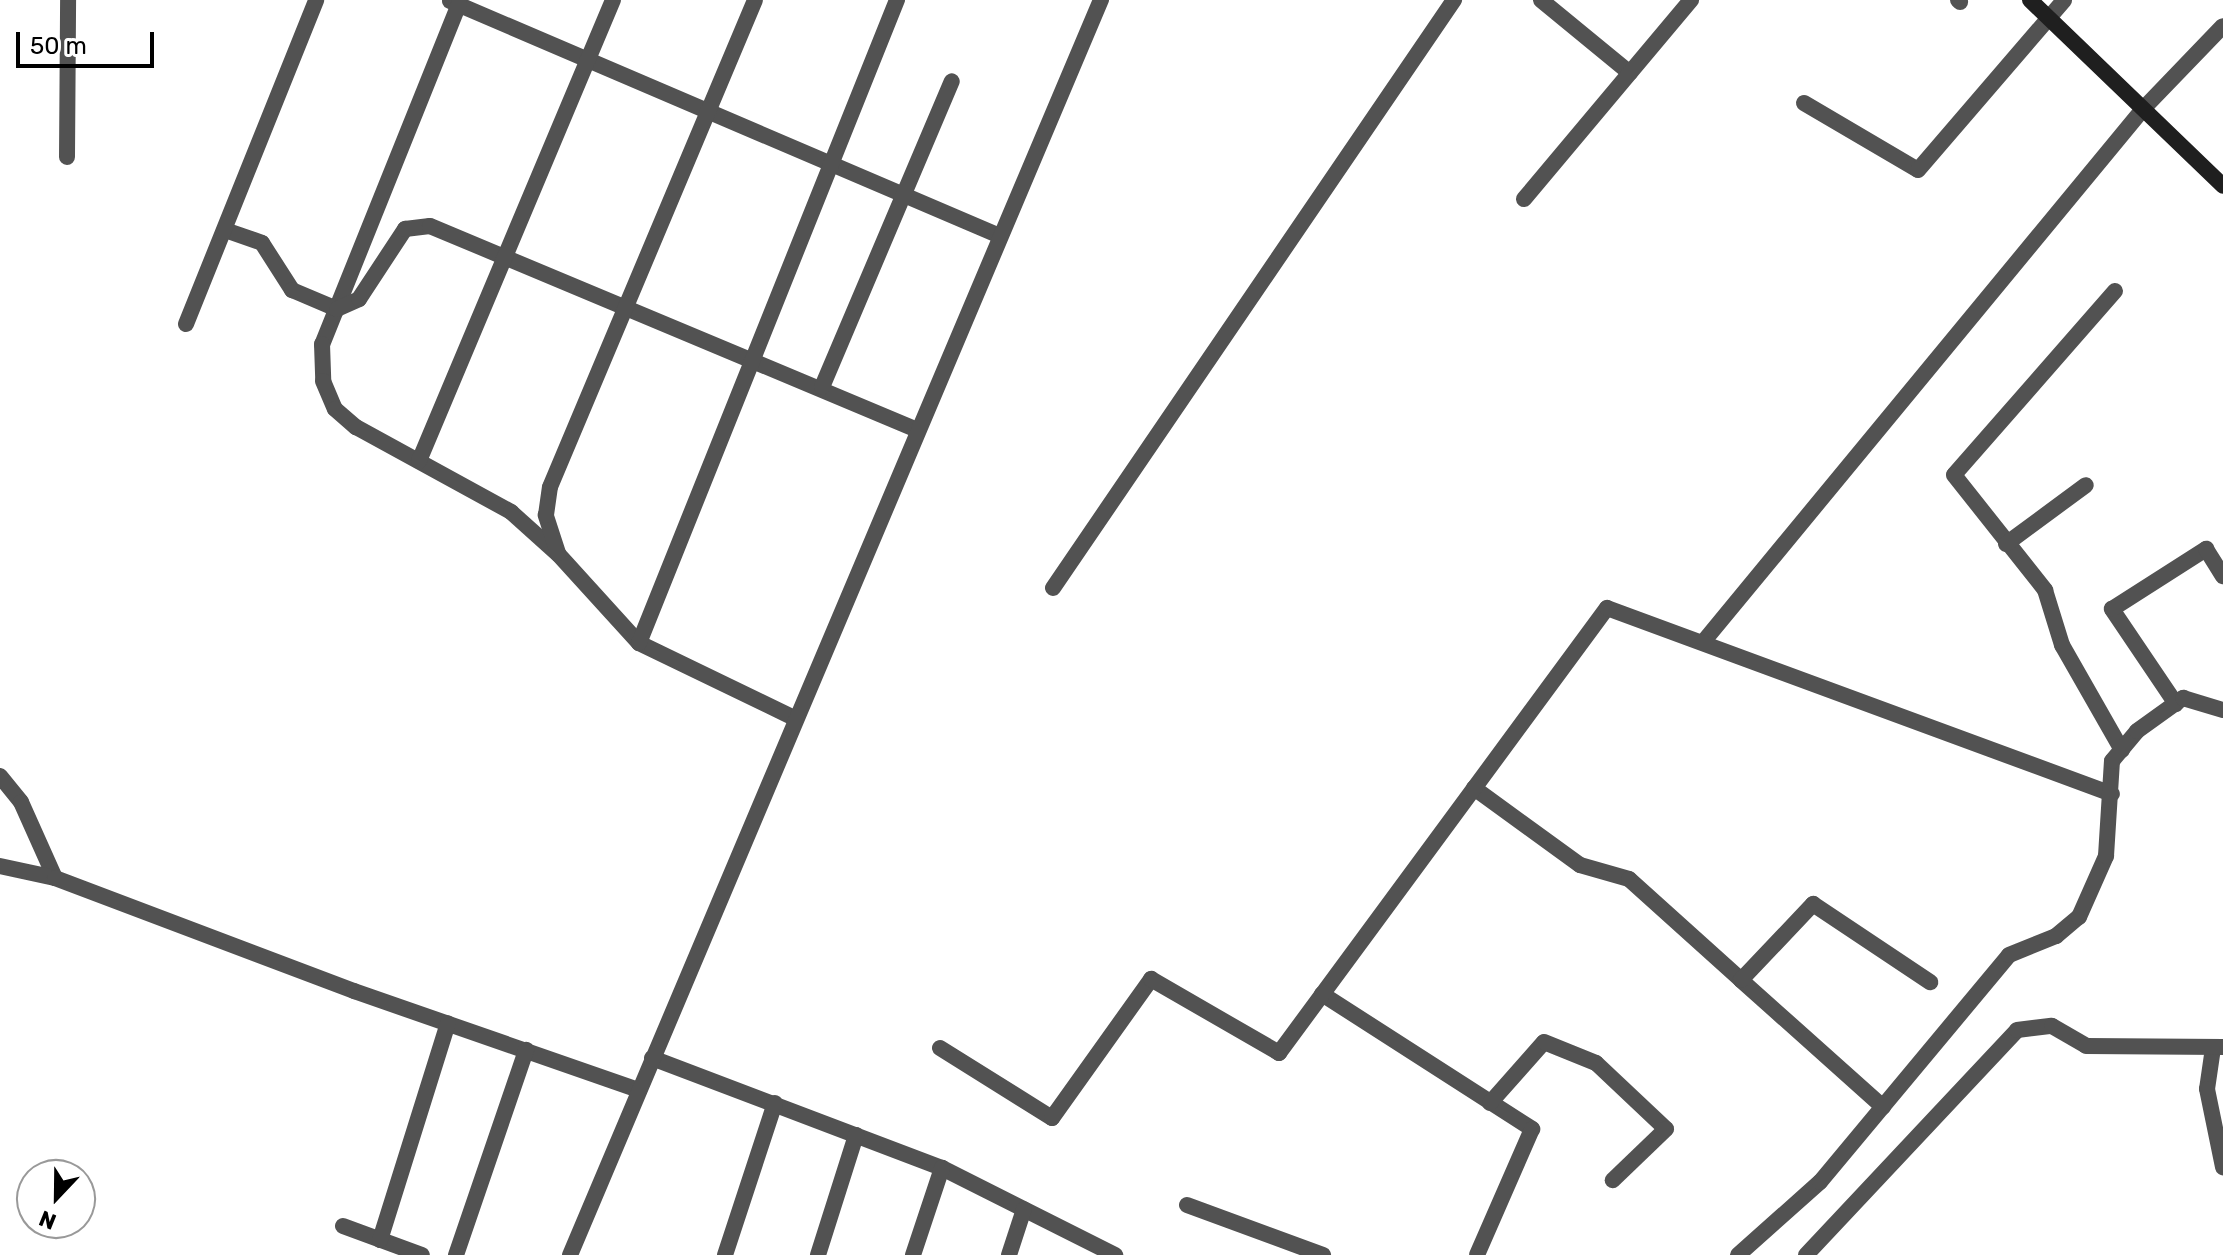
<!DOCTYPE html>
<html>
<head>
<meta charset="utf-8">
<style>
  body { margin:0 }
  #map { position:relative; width:2223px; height:1255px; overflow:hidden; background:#fff; font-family:Rubik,sans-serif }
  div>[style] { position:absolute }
  .street>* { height:16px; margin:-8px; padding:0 8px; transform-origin:8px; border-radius:8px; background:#525252 }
  .secondary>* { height:16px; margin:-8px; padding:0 8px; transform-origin:8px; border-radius:8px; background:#1f1f1f }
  span { translate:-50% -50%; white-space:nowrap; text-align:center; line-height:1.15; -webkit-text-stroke:6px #fff; paint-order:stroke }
  .north { position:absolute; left:16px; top:1159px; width:80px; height:80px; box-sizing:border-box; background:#fff; border:2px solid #999; border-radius:50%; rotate:202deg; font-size:22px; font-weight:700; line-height:32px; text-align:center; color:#000 }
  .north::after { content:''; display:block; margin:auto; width:28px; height:36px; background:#000; clip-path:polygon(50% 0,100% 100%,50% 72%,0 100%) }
  .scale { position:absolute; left:16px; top:32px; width:138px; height:36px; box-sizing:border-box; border:4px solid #000; border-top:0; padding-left:10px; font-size:24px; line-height:28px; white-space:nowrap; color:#000; -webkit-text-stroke:6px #fff; paint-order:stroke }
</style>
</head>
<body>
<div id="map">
  <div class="street">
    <i style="left:1541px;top:0;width:115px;rotate:39.4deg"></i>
    <i style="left:1958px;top:0;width:3px;rotate:45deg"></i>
    <i style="left:450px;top:1px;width:598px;rotate:23.14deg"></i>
    <i style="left:459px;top:4px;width:367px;rotate:111.9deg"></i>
    <i style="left:322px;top:344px;width:37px;rotate:88deg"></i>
    <i style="left:323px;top:381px;width:30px;rotate:67deg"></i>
    <i style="left:335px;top:409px;width:28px;rotate:41deg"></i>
    <i style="left:356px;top:427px;width:177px;rotate:28.7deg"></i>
    <i style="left:511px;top:512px;width:64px;rotate:41.9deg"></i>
    <i style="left:559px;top:555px;width:119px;rotate:47.7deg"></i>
    <i style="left:639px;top:643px;width:174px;rotate:25.8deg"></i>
    <i style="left:1804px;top:103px;width:132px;rotate:30.4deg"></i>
    <i style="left:1918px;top:170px;width:224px;rotate:-49.3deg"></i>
    <i style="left:67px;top:157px;width:157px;rotate:-89.6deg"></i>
    <i style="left:1524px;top:199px;width:260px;rotate:-50deg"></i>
    <i style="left:225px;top:230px;width:39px;rotate:19deg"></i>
    <i style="left:262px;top:243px;width:56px;rotate:57.4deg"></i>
    <i style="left:292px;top:290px;width:49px;rotate:22.9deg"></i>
    <i style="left:337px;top:309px;width:24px;rotate:-24deg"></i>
    <i style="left:359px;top:299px;width:84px;rotate:-56.7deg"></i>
    <i style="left:405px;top:229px;width:25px;rotate:-7deg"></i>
    <i style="left:430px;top:226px;width:526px;rotate:22.71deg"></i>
    <i style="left:2115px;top:291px;width:244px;rotate:131.2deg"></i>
    <i style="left:1954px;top:475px;width:147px;rotate:51.6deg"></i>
    <i style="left:2045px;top:590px;width:58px;rotate:72.8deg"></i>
    <i style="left:2062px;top:645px;width:121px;rotate:60.3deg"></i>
    <i style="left:186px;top:324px;width:349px;rotate:-68.1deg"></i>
    <i style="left:822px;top:387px;width:332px;rotate:-67deg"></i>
    <i style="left:419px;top:461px;width:500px;rotate:-67.18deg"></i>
    <i style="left:2006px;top:544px;width:99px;rotate:-36.4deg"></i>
    <i style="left:558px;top:553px;width:40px;rotate:-108deg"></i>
    <i style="left:546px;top:515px;width:28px;rotate:-82deg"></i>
    <i style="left:550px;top:487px;width:528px;rotate:-67.17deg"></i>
    <i style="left:1053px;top:588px;width:712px;rotate:-55.71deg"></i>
    <i style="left:1704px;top:641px;width:690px;rotate:-50.47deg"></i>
    <i style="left:2143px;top:109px;width:115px;rotate:-46.1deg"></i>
    <i style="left:639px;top:643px;width:693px;rotate:-68.14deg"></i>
    <i style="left:2176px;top:704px;width:115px;rotate:-124deg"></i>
    <i style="left:2112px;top:609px;width:112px;rotate:-32.6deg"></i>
    <i style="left:2206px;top:549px;width:32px;rotate:58deg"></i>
    <i style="left:0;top:776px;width:33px;rotate:51deg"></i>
    <i style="left:21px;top:802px;width:83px;rotate:65.9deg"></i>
    <i style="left:1474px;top:788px;width:131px;rotate:36deg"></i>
    <i style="left:1580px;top:865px;width:51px;rotate:15.9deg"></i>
    <i style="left:1629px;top:879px;width:151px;rotate:42deg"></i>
    <i style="left:0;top:866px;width:56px;rotate:12.3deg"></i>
    <i style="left:55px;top:878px;width:320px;rotate:20.7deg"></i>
    <i style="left:354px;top:991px;width:302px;rotate:19.2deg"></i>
    <i style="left:1322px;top:994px;width:250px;rotate:32.7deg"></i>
    <i style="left:1532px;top:1129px;width:137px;rotate:113.6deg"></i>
    <i style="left:940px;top:1048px;width:132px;rotate:32deg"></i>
    <i style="left:1052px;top:1118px;width:171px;rotate:-54.5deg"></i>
    <i style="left:1151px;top:979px;width:148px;rotate:30deg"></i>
    <i style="left:1279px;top:1053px;width:553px;rotate:-53.61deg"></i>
    <i style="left:1607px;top:608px;width:538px;rotate:20.22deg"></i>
    <i style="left:2213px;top:1048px;width:41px;rotate:98.3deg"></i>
    <i style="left:2207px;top:1089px;width:80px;rotate:78.4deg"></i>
    <i style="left:652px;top:1058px;width:310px;rotate:20.8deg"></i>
    <i style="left:942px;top:1168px;width:194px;rotate:26.7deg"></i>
    <i style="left:1490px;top:1103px;width:81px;rotate:-48.5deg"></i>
    <i style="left:1544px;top:1042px;width:56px;rotate:22deg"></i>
    <i style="left:1596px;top:1063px;width:96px;rotate:43.3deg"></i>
    <i style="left:1666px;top:1129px;width:74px;rotate:136.1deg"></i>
    <i style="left:1883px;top:1107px;width:191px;rotate:-138.2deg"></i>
    <i style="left:1741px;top:980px;width:105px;rotate:-46.5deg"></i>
    <i style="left:1813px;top:904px;width:141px;rotate:33.7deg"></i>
    <i style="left:1187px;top:1205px;width:145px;rotate:20.2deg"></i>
    <i style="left:343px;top:1226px;width:84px;rotate:20.2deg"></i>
    <i style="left:380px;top:1240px;width:227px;rotate:-72.6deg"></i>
    <i style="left:456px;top:1255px;width:217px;rotate:-71.1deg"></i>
    <i style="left:570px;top:1255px;width:1363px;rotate:-67.07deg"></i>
    <i style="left:725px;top:1255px;width:160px;rotate:-71.8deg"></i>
    <i style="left:818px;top:1255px;width:126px;rotate:-72.4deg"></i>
    <i style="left:913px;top:1255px;width:92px;rotate:-71.6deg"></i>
    <i style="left:1009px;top:1255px;width:48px;rotate:-71.9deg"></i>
    <i style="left:1738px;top:1255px;width:110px;rotate:-41.7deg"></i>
    <i style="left:1820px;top:1182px;width:295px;rotate:-50.2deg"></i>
    <i style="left:2009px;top:955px;width:51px;rotate:-22deg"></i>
    <i style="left:2056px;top:936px;width:30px;rotate:-40deg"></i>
    <i style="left:2079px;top:917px;width:67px;rotate:-66.1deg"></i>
    <i style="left:2106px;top:856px;width:95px;rotate:-86.4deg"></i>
    <i style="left:2112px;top:761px;width:39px;rotate:-50deg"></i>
    <i style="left:2137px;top:731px;width:57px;rotate:-35.7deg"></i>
    <i style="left:2183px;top:698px;width:42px;rotate:16.7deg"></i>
    <i style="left:1806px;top:1255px;width:308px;rotate:-46.8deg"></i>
    <i style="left:2017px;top:1030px;width:35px;rotate:-7deg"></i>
    <i style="left:2052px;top:1026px;width:39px;rotate:30deg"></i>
    <i style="left:2086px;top:1046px;width:137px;rotate:0.4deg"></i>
  </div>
  <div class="secondary">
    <i style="left:2030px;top:0;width:268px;rotate:43.9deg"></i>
  </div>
  <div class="north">N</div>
  <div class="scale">50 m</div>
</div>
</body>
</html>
